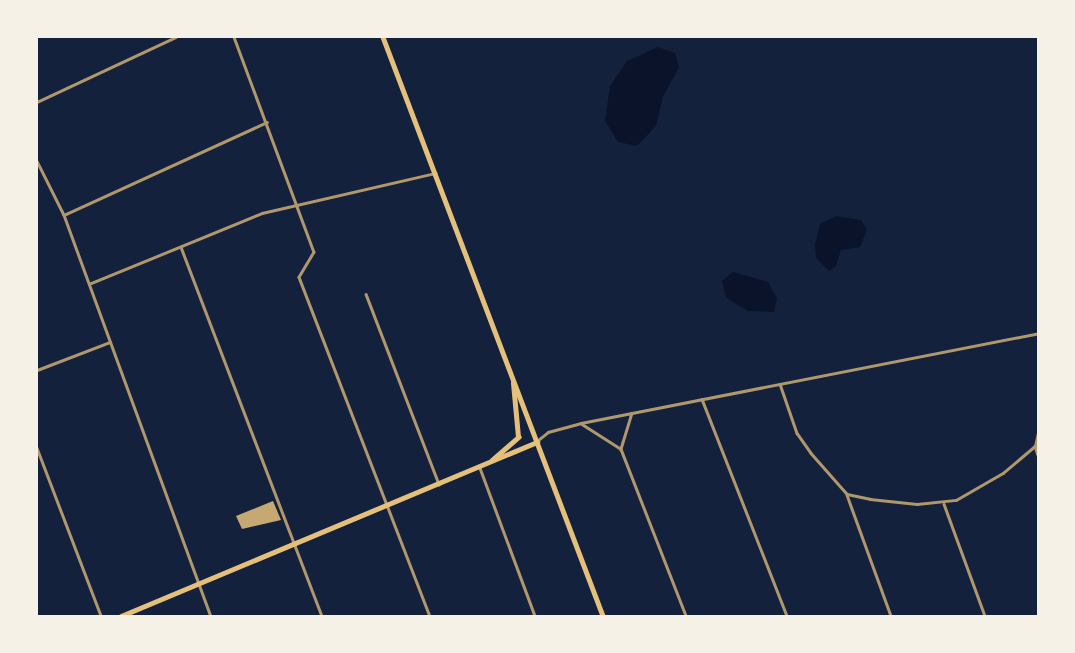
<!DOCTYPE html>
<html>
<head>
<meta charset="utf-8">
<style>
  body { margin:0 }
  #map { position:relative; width:1075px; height:653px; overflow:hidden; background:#14213d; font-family:Commissioner,sans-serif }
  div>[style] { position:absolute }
  .water>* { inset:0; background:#0b132b }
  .building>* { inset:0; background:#c6a872 }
  .minor>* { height:2.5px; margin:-1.25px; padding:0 1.25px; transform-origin:1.25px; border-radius:1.25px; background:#b1986c }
  .secondary>* { height:4.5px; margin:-2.25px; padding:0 2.25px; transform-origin:2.25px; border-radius:2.25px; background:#e5c07b }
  span { translate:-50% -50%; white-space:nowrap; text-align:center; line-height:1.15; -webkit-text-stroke:5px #f6f1e7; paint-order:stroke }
  .frame { position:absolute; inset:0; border:38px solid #f6f1e7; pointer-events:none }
</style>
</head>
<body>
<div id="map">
  <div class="water">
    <i style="clip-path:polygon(658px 47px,675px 53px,679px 67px,663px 97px,656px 126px,637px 146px,618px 142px,605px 121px,610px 86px,627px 61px)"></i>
    <i style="clip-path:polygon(836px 216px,861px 220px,867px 230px,860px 247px,841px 250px,836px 266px,829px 271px,816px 258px,815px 244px,820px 224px)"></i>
    <i style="clip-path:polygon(733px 272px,768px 282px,777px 298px,774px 312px,748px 311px,726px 298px,722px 281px)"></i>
  </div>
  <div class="building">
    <i style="clip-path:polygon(273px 501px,281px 520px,242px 529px,236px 516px)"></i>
  </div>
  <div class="minor">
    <i style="left:234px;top:37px;width:229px;rotate:69.6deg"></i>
    <i style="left:314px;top:252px;width:29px;rotate:121deg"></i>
    <i style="left:299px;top:277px;width:363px;rotate:68.9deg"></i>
    <i style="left:37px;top:102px;width:153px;rotate:-25.1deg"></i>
    <i style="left:37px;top:161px;width:60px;rotate:63.4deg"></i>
    <i style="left:64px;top:215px;width:427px;rotate:69.9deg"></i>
    <i style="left:64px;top:215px;width:223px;rotate:-24.6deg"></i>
    <i style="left:181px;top:247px;width:395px;rotate:69.1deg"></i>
    <i style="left:89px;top:284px;width:187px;rotate:-22.3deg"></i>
    <i style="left:262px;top:213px;width:178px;rotate:-13deg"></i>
    <i style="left:366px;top:294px;width:204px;rotate:69deg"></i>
    <i style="left:37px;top:370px;width:78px;rotate:-21deg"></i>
    <i style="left:780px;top:384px;width:52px;rotate:70.9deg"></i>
    <i style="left:797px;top:433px;width:24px;rotate:55deg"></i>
    <i style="left:811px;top:453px;width:55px;rotate:48.7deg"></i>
    <i style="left:847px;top:494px;width:24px;rotate:12deg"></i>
    <i style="left:870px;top:499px;width:47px;rotate:6.1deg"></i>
    <i style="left:917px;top:504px;width:39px;rotate:-6deg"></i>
    <i style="left:956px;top:500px;width:54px;rotate:-29.9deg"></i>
    <i style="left:1003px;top:473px;width:42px;rotate:-40.2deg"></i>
    <i style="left:1035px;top:446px;width:13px;rotate:-77deg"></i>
    <i style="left:702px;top:399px;width:233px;rotate:68.6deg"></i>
    <i style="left:632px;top:413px;width:38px;rotate:107deg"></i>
    <i style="left:621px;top:449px;width:179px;rotate:68.7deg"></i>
    <i style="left:582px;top:424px;width:46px;rotate:32.7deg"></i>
    <i style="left:537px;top:441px;width:14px;rotate:-39deg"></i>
    <i style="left:548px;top:432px;width:34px;rotate:-15deg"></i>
    <i style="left:581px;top:423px;width:466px;rotate:-11.1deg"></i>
    <i style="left:1035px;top:446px;width:9px;rotate:72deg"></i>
    <i style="left:37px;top:448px;width:180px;rotate:69.1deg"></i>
    <i style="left:480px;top:468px;width:158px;rotate:69.6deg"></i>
    <i style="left:847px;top:495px;width:129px;rotate:70deg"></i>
    <i style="left:944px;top:504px;width:119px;rotate:69.9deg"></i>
  </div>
  <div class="secondary">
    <i style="left:383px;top:37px;width:619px;rotate:69.19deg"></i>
    <i style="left:492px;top:460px;width:35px;rotate:-41deg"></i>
    <i style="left:518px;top:437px;width:54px;rotate:-95.3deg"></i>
    <i style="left:121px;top:616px;width:451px;rotate:-22.7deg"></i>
  </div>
  <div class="frame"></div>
</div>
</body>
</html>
